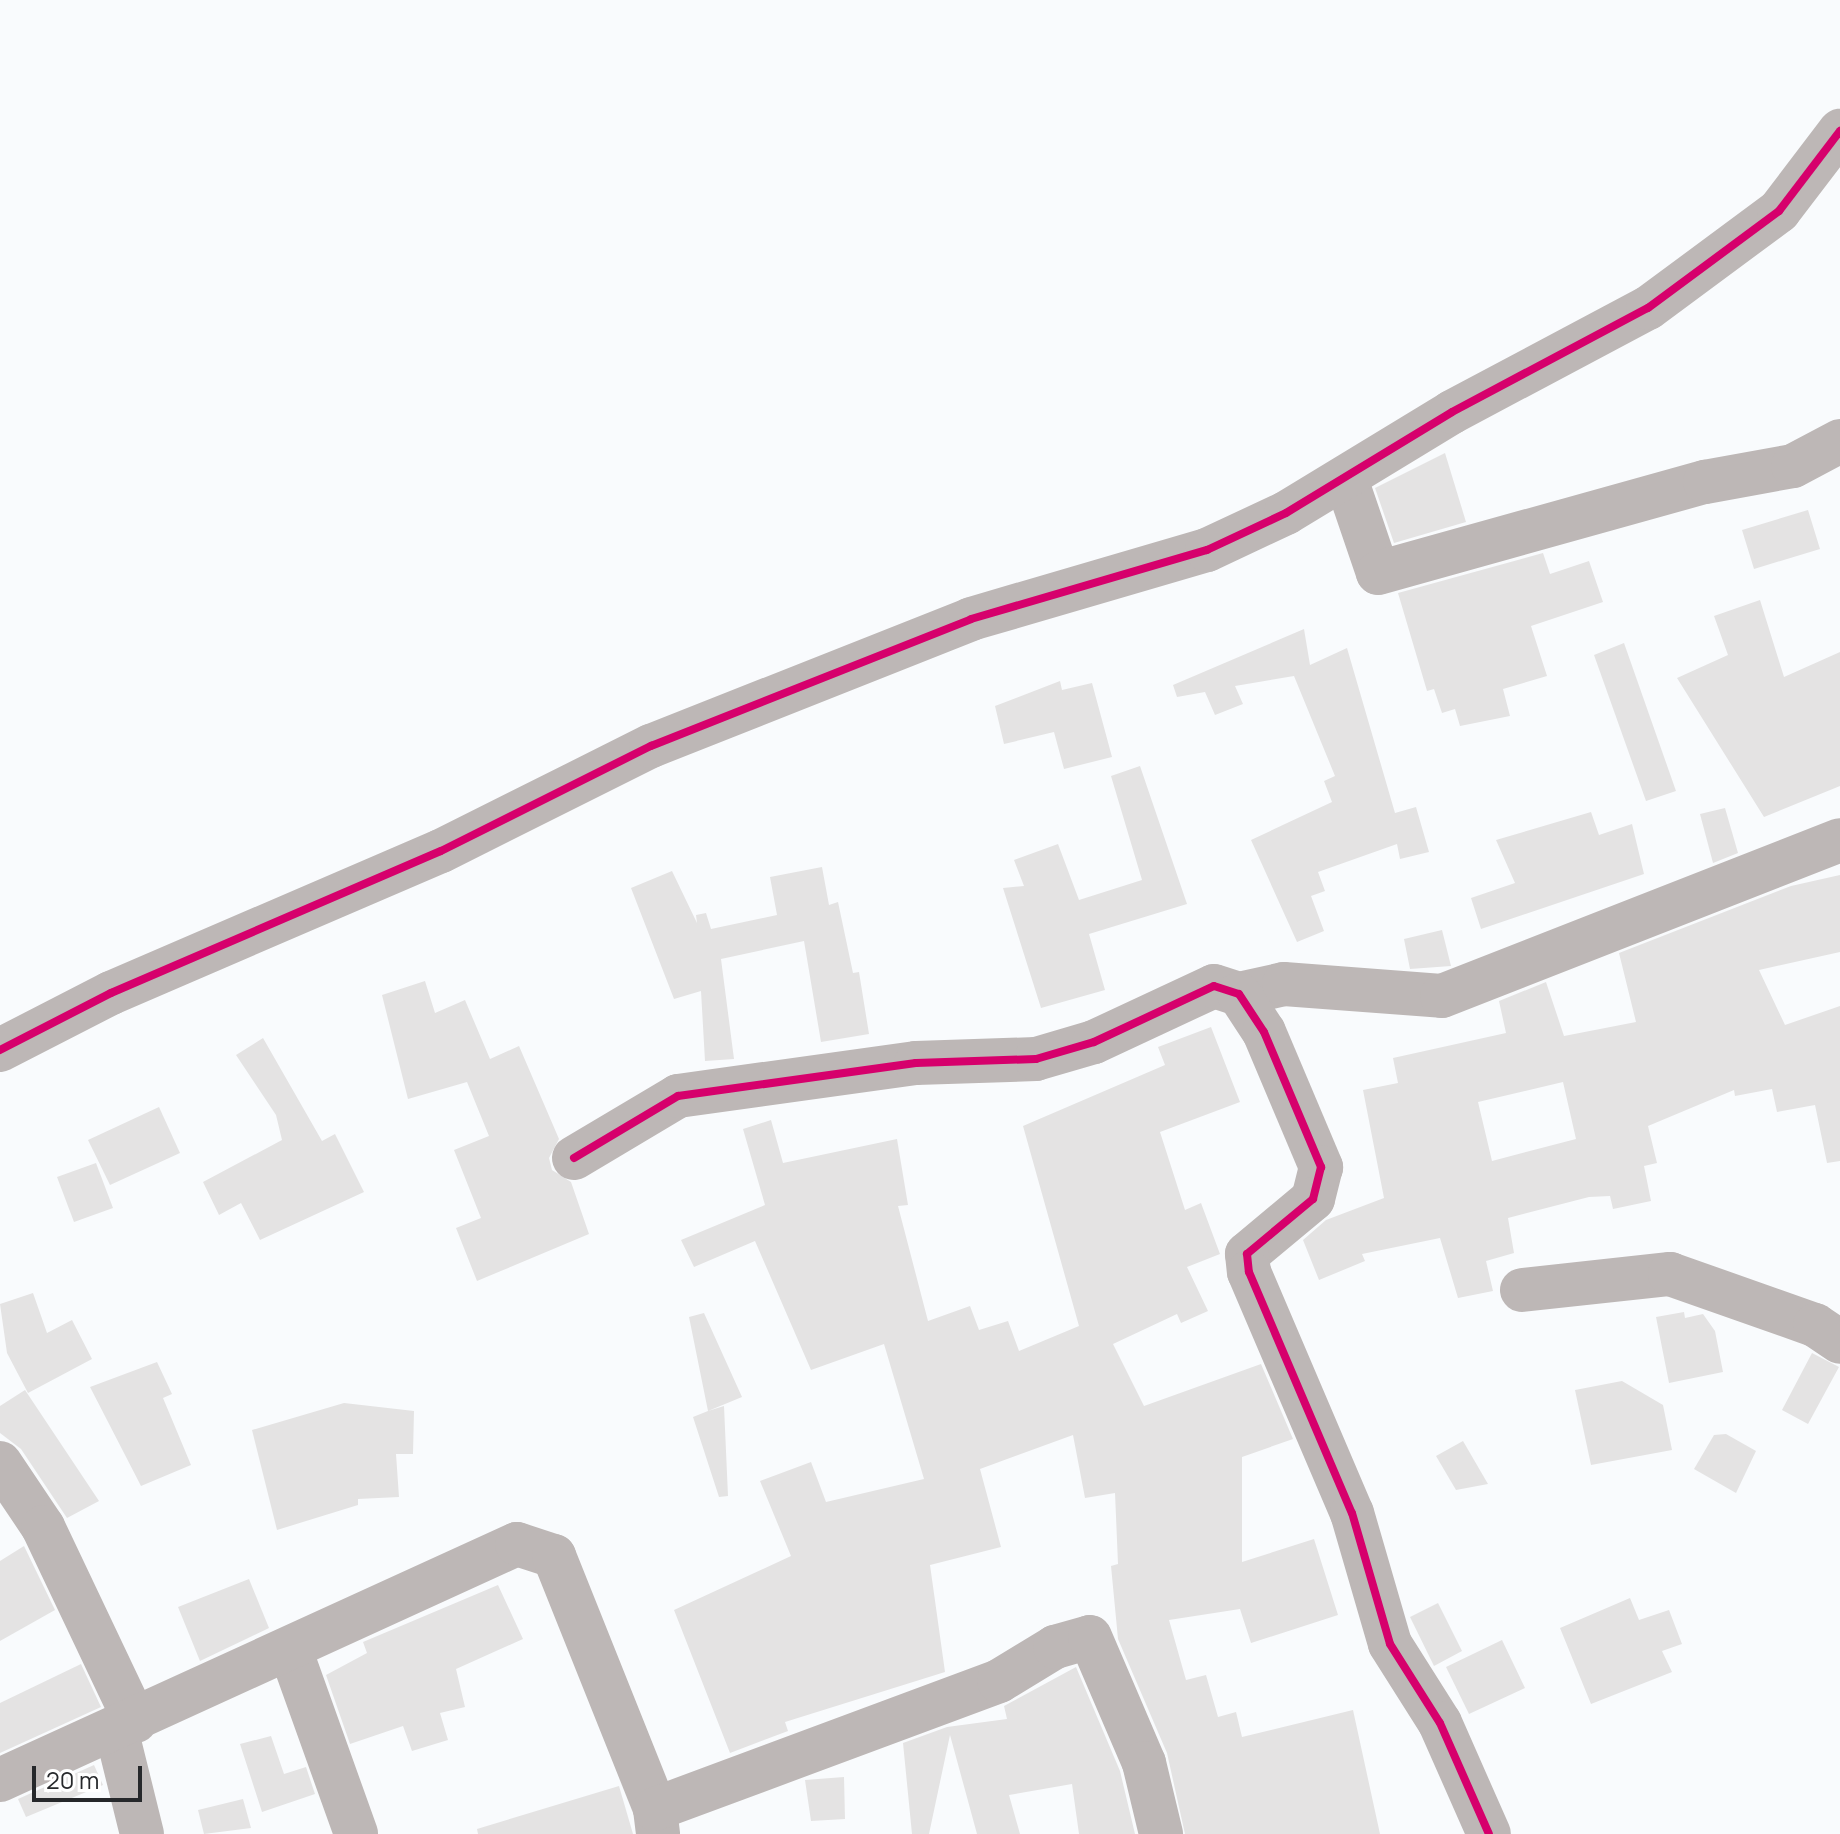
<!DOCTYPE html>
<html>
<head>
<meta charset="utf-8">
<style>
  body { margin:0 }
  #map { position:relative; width:1840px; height:1834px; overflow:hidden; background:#f9fbfd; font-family:Manrope,sans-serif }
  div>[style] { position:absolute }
  .building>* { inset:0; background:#e4e3e3 }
  .minor>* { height:44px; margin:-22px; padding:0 22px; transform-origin:22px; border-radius:22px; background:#bdb7b6 }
  .cycleway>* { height:8px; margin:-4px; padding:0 4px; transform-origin:4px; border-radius:4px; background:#d6006c }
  span { translate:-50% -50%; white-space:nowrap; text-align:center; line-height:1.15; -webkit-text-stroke:8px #fff; paint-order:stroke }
  .scale { position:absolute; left:32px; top:1766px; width:110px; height:36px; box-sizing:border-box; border:4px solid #26282b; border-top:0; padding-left:10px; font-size:24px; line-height:28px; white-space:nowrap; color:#26282b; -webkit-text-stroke:6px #fff; paint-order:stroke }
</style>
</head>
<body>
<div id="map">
  <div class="building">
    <i style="clip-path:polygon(1445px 453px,1466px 522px,1394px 543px,1375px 488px)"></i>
    <i style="clip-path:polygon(1808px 510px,1820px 549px,1754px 569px,1742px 530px)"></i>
    <i style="clip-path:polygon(1543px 553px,1550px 574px,1589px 561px,1603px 602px,1531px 626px,1547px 676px,1503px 689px,1510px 716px,1460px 726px,1455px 709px,1442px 713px,1434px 689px,1427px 691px,1398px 593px)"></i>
    <i style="clip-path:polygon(1760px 600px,1784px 677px,1840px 652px,1840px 786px,1764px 817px,1677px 678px,1728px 655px,1714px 616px)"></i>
    <i style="clip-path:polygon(1304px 629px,1310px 665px,1347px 648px,1395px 813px,1416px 807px,1429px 852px,1400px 859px,1397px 844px,1318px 872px,1325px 891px,1311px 896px,1324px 931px,1297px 942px,1251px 840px,1332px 802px,1324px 781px,1335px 776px,1294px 676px,1235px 686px,1243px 704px,1215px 715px,1205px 692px,1177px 697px,1173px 685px)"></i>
    <i style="clip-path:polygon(1624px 643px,1676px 791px,1646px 801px,1594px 655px)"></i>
    <i style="clip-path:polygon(1060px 681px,1062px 690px,1092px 683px,1112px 757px,1064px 769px,1054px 732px,1004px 744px,995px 706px)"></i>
    <i style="clip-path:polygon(1140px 766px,1187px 904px,1089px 934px,1105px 990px,1041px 1008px,1003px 888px,1024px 886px,1014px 860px,1058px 844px,1079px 900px,1142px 880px,1111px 776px)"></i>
    <i style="clip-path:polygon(1725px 808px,1738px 853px,1713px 863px,1700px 814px)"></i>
    <i style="clip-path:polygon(1591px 812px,1599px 835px,1632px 824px,1644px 874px,1481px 929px,1471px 898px,1515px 883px,1496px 840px)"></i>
    <i style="clip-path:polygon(822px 867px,829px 905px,838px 902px,853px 973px,859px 972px,869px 1034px,821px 1042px,804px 941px,721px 959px,734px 1059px,705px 1061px,701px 991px,674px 999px,631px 888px,672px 871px,697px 923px,696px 915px,706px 913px,711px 929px,777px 915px,770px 877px)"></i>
    <i style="clip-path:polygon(evenodd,1840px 875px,1840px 952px,1759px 970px,1785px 1025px,1840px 1006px,1840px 1161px,1827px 1163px,1815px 1105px,1777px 1112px,1772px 1089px,1735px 1096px,1734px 1090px,1648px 1126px,1657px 1163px,1644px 1166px,1651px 1201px,1613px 1209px,1610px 1196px,1589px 1197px,1508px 1218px,1514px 1253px,1486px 1261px,1493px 1291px,1458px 1298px,1440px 1238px,1362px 1254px,1365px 1261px,1319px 1280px,1303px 1240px,1326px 1220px,1384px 1198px,1363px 1090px,1398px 1083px,1393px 1058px,1506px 1033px,1499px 1001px,1546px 982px,1564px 1036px,1636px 1022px,1619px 953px,1791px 886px,1840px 875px,1563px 1082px,1576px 1139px,1492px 1161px,1478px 1102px,1563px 1082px)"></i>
    <i style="clip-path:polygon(1442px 930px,1451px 966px,1410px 969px,1404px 939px)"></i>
    <i style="clip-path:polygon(425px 981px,435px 1013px,465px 1000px,490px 1059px,519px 1046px,559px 1139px,549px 1158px,552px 1170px,571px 1182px,589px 1234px,477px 1281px,456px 1228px,481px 1218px,454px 1150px,489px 1136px,467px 1082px,408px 1099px,382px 995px)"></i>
    <i style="clip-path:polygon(1211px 1027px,1240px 1102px,1160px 1132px,1185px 1210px,1201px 1203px,1220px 1254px,1187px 1267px,1208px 1311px,1181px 1323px,1177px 1314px,1113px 1344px,1144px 1406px,1261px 1364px,1293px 1439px,1242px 1457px,1242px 1562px,1314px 1539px,1338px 1615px,1251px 1643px,1240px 1609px,1169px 1620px,1186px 1680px,1206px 1675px,1218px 1717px,1236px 1712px,1242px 1737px,1353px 1710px,1380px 1834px,1185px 1834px,1167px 1753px,1118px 1639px,1111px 1566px,1118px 1564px,1115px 1493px,1085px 1498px,1073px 1435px,980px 1469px,1001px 1547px,930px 1565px,945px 1672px,785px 1722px,788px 1731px,730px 1753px,674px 1610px,791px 1556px,760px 1481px,811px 1462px,826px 1502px,924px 1479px,884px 1344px,811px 1370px,755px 1241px,694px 1267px,681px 1240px,765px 1205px,743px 1129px,771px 1120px,783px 1163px,897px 1139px,908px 1205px,898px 1206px,928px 1321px,970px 1306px,979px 1330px,1008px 1321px,1019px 1351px,1079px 1326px,1023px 1126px,1165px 1065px,1158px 1047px)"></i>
    <i style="clip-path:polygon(263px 1038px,322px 1141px,335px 1134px,364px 1192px,260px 1240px,241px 1203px,219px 1215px,203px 1182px,282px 1140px,276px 1115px,236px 1055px)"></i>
    <i style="clip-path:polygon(159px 1107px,180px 1153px,110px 1185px,88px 1140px)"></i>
    <i style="clip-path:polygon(96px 1163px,113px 1208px,74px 1222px,57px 1177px)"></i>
    <i style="clip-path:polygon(33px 1293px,47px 1333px,72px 1320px,92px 1359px,28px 1393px,7px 1353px,0 1304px)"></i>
    <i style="clip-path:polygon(1684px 1312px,1685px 1318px,1703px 1314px,1715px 1331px,1723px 1372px,1669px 1383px,1656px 1317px)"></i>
    <i style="clip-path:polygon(704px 1313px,742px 1397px,708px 1411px,724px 1406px,728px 1496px,719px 1497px,693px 1417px,708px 1411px,689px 1317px)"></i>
    <i style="clip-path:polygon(1812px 1353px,1839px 1367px,1808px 1424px,1782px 1410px)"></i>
    <i style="clip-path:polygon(157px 1362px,172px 1394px,163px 1398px,191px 1465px,141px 1486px,90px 1387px)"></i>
    <i style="clip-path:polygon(1622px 1381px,1663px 1405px,1672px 1450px,1591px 1465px,1575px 1390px)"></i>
    <i style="clip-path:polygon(25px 1390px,99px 1501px,67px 1518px,21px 1449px,0 1433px,0 1406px)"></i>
    <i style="clip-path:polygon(344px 1403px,414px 1411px,413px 1454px,396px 1454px,399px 1497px,358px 1499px,358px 1505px,277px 1530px,252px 1430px)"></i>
    <i style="clip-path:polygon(1726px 1434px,1756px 1451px,1736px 1493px,1694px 1469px,1714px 1435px)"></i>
    <i style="clip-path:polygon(1463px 1441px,1488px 1484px,1456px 1490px,1436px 1456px)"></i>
    <i style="clip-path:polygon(24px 1546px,55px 1610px,0 1641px,0 1561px)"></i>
    <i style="clip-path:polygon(249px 1579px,269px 1628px,200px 1661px,178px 1607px)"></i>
    <i style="clip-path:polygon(498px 1585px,523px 1639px,456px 1669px,465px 1707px,440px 1713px,448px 1740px,412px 1751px,403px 1726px,350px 1744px,326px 1675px,367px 1653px,363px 1642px)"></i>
    <i style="clip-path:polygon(1630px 1598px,1639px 1620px,1669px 1610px,1682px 1644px,1662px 1651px,1672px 1672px,1591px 1704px,1560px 1628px)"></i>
    <i style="clip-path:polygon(1438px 1603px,1462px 1651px,1434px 1666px,1410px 1617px)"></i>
    <i style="clip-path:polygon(1502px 1640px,1525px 1688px,1469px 1714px,1446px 1667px)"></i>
    <i style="clip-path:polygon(81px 1664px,101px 1707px,0 1753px,0 1703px)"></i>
    <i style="clip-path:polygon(1076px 1667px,1120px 1771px,1135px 1834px,1079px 1834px,1072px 1784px,1009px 1795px,1020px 1834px,977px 1834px,950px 1735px,929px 1834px,912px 1834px,903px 1743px,947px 1727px,1007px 1719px,1004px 1706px)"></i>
    <i style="clip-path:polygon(271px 1736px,284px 1774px,306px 1767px,315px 1794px,262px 1812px,240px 1744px)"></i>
    <i style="clip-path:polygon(94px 1765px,103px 1785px,26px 1817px,18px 1799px)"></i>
    <i style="clip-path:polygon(844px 1777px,845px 1819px,811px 1821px,805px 1780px)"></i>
    <i style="clip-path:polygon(619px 1786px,633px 1834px,478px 1834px,477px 1829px)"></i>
    <i style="clip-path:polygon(243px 1799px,251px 1828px,204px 1834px,198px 1810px)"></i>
  </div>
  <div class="minor">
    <i style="left:1346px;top:479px;width:99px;rotate:71.2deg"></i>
    <i style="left:1378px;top:573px;width:339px;rotate:-15.6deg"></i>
    <i style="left:1705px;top:482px;width:89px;rotate:-10.3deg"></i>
    <i style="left:1793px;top:466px;width:53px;rotate:-28deg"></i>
    <i style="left:1239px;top:994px;width:46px;rotate:-12.5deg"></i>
    <i style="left:1284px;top:984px;width:158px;rotate:4.3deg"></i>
    <i style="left:1442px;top:996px;width:427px;rotate:-21.4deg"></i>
    <i style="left:0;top:1050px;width:125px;rotate:-27.2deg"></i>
    <i style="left:111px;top:993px;width:359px;rotate:-23.3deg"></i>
    <i style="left:441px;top:851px;width:235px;rotate:-26.6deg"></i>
    <i style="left:651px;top:746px;width:344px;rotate:-21.6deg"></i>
    <i style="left:971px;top:619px;width:246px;rotate:-16.3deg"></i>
    <i style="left:1207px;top:550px;width:87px;rotate:-25.1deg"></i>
    <i style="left:1286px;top:513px;width:194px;rotate:-31.3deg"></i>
    <i style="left:1452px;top:412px;width:222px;rotate:-28deg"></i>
    <i style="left:1648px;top:308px;width:163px;rotate:-36.5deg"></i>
    <i style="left:1779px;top:211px;width:101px;rotate:-52.7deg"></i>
    <i style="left:574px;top:1158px;width:121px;rotate:-30.8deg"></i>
    <i style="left:678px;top:1096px;width:240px;rotate:-7.9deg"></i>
    <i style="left:916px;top:1063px;width:120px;rotate:-1.9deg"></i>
    <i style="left:1036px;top:1059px;width:60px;rotate:-16.3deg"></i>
    <i style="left:1094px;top:1042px;width:132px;rotate:-25deg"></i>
    <i style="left:1214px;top:986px;width:26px;rotate:18deg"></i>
    <i style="left:1239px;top:994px;width:45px;rotate:56.7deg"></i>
    <i style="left:1264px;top:1032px;width:147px;rotate:67.1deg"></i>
    <i style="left:1321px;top:1167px;width:33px;rotate:104deg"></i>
    <i style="left:1313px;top:1199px;width:86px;rotate:140.2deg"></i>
    <i style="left:1247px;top:1254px;width:18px;rotate:84deg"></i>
    <i style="left:1249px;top:1272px;width:262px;rotate:66.9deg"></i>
    <i style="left:1352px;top:1513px;width:136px;rotate:73.8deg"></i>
    <i style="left:1390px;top:1644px;width:93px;rotate:57.7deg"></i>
    <i style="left:1440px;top:1723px;width:121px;rotate:66.2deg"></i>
    <i style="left:1522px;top:1290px;width:149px;rotate:-6.2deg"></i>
    <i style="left:1670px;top:1274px;width:154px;rotate:19.4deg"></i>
    <i style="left:1815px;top:1325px;width:30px;rotate:34deg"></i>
    <i style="left:0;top:1463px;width:77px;rotate:56.1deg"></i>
    <i style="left:43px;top:1527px;width:215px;rotate:64.6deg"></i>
    <i style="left:291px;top:1652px;width:193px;rotate:70.3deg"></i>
    <i style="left:116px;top:1729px;width:108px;rotate:76.1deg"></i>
    <i style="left:0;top:1780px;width:568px;rotate:-24.54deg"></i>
    <i style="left:517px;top:1544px;width:39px;rotate:18deg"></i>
    <i style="left:554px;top:1556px;width:272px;rotate:68.2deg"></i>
    <i style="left:655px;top:1809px;width:25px;rotate:83deg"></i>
    <i style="left:655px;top:1809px;width:367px;rotate:-20.4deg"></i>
    <i style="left:999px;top:1681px;width:66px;rotate:-31.3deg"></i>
    <i style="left:1055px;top:1647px;width:36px;rotate:-16deg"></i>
    <i style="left:1090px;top:1637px;width:137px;rotate:66.8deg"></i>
    <i style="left:1144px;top:1763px;width:73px;rotate:76.5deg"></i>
  </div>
  <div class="cycleway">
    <i style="left:0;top:1050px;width:125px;rotate:-27.2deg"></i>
    <i style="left:111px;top:993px;width:359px;rotate:-23.3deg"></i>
    <i style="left:441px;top:851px;width:235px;rotate:-26.6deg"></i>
    <i style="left:651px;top:746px;width:344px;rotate:-21.6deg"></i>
    <i style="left:971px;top:619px;width:246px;rotate:-16.3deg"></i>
    <i style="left:1207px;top:550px;width:87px;rotate:-25.1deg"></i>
    <i style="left:1286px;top:513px;width:194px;rotate:-31.3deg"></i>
    <i style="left:1452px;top:412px;width:222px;rotate:-28deg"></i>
    <i style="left:1648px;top:308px;width:163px;rotate:-36.5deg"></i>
    <i style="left:1779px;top:211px;width:101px;rotate:-52.7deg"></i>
    <i style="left:574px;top:1158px;width:121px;rotate:-30.8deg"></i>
    <i style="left:678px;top:1096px;width:240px;rotate:-7.9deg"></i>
    <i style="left:916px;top:1063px;width:120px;rotate:-1.9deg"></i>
    <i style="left:1036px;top:1059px;width:60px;rotate:-16.3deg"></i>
    <i style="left:1094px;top:1042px;width:132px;rotate:-25deg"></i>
    <i style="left:1214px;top:986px;width:26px;rotate:18deg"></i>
    <i style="left:1239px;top:994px;width:45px;rotate:56.7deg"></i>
    <i style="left:1264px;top:1032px;width:147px;rotate:67.1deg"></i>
    <i style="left:1321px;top:1167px;width:33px;rotate:104deg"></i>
    <i style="left:1313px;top:1199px;width:86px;rotate:140.2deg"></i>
    <i style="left:1247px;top:1254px;width:18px;rotate:84deg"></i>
    <i style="left:1249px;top:1272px;width:262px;rotate:66.9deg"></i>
    <i style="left:1352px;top:1513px;width:136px;rotate:73.8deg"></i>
    <i style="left:1390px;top:1644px;width:93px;rotate:57.7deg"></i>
    <i style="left:1440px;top:1723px;width:121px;rotate:66.2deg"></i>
  </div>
  <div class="scale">20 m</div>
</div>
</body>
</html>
